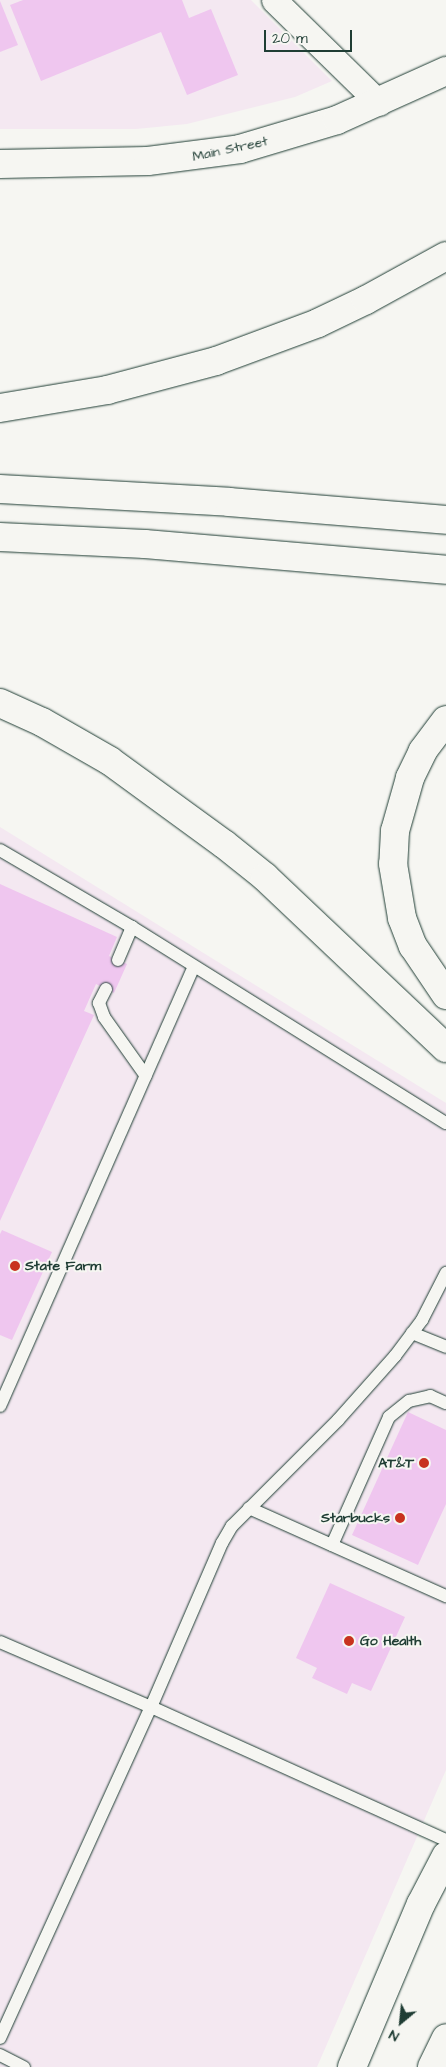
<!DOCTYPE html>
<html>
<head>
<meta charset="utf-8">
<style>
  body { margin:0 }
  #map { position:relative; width:446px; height:2067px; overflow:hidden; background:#f6f6f2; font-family:"Architects Daughter",sans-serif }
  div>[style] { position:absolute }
  .built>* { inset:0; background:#f4e8f1 }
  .building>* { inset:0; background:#efc6ef }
  .roads { filter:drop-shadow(0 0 1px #1f3d34) drop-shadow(0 0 1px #1f3d34) }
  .lane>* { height:12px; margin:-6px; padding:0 6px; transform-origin:6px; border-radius:6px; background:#f6f6f2 }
  .street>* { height:25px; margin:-12.5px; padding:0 12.5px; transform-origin:12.5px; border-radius:12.5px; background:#f6f6f2 }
  .secondary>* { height:28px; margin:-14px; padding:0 14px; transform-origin:14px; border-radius:14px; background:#f6f6f2 }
  .primary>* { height:28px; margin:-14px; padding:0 14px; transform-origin:14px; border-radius:14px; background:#f6f6f2 }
  .highway>* { height:28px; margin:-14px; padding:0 14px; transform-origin:14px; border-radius:14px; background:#f6f6f2 }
  .dots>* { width:14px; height:14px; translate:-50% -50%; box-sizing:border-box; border:2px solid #f6f6f2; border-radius:50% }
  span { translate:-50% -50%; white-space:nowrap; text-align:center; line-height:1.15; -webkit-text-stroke:4px #f6f6f2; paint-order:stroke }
  .street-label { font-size:14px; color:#1f3d34 }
  .poi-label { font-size:14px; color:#1f3d34; font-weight:700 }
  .left { translate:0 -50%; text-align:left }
  .right { translate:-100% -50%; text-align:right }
  .north { position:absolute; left:376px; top:1997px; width:50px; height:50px; -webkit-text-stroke:4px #f6f6f2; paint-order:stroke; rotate:208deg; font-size:14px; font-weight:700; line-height:20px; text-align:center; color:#1f3d34 }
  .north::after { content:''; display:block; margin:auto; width:18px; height:22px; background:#1f3d34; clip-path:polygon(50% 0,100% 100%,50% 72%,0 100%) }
  .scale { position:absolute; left:264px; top:30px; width:88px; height:22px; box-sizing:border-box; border:2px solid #1f3d34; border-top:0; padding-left:6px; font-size:15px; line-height:18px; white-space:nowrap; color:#1f3d34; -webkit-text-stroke:4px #f6f6f2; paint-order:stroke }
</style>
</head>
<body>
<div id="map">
  <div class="built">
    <i style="clip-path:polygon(0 0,251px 0,332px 81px,295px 97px,187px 124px,136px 129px,0 129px)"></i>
    <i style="clip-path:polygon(0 827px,446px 1103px,446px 1770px,317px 2067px,0 2067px)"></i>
  </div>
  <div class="building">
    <i style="clip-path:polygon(23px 0,182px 0,189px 18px,211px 9px,238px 75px,187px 95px,161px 32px,41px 81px,10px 5px)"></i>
    <i style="clip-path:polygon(0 1px,18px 45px,0 52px)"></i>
    <i style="clip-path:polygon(0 884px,117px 937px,109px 956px,127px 964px,114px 993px,96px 984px,84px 1011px,94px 1015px,0 1221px)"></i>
    <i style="clip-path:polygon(2px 1230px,52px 1252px,12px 1340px,0 1335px,0 1234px)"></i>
    <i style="clip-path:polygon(408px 1412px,446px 1430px,446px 1504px,418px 1565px,352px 1535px)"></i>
    <i style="clip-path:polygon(330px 1583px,405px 1617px,371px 1691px,352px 1683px,347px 1694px,312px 1678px,317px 1668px,296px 1658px)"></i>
  </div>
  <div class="roads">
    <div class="lane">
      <i style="left:0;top:850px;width:153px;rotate:30.3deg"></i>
      <i style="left:132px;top:927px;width:370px;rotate:32deg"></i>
      <i style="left:118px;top:960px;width:36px;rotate:-67deg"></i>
      <i style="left:106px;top:989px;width:16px;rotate:117deg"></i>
      <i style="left:99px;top:1003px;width:15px;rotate:70deg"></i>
      <i style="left:104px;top:1017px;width:72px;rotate:54.6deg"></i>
      <i style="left:412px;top:1333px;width:37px;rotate:22deg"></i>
      <i style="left:0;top:1406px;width:480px;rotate:-66.2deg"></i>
      <i style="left:249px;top:1508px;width:216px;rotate:24.1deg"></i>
      <i style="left:332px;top:1545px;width:140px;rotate:-66deg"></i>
      <i style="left:389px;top:1417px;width:26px;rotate:-39deg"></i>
      <i style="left:409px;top:1401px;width:22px;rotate:-13deg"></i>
      <i style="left:430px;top:1396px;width:17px;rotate:24deg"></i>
      <i style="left:0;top:1642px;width:164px;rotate:23.3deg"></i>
      <i style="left:151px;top:1707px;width:324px;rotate:24.3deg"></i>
      <i style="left:0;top:2038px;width:364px;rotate:-65.5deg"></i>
      <i style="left:151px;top:1707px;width:179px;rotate:-66.6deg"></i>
      <i style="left:222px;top:1543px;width:20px;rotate:-60deg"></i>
      <i style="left:232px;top:1526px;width:150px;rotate:-45deg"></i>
      <i style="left:338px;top:1420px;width:86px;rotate:-48.3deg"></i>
      <i style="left:395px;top:1356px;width:45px;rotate:-53.1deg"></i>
      <i style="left:422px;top:1320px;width:53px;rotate:-62.9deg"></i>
      <i style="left:0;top:2055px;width:27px;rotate:27deg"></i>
    </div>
    <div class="street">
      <i style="left:274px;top:0;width:147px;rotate:44.4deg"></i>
    </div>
    <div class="secondary">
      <i style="left:0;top:164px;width:148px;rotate:-1.2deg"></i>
      <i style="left:148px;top:161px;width:93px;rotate:-7.4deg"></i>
      <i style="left:240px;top:149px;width:101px;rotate:-16.6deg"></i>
      <i style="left:337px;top:120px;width:120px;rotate:-24.2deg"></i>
    </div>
    <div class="primary">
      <i style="left:352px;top:2067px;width:177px;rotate:-67.1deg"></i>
      <i style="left:421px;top:1904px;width:54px;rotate:-62.5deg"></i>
      <i style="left:432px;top:2067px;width:32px;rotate:-64deg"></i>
    </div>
    <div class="highway">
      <i style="left:0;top:408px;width:109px;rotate:-9.5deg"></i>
      <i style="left:107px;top:390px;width:113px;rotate:-14.9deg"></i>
      <i style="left:216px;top:361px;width:109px;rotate:-20.4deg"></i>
      <i style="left:318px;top:323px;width:53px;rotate:-25.6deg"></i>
      <i style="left:366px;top:300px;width:91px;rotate:-28.8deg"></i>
      <i style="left:0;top:489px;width:229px;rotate:3.2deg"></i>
      <i style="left:229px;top:502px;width:218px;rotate:4.7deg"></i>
      <i style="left:0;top:537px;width:145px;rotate:2.8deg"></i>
      <i style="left:145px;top:544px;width:302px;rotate:4.9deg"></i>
      <i style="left:0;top:703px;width:46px;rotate:24.3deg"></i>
      <i style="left:42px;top:722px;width:78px;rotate:29.8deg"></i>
      <i style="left:110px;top:761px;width:141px;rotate:36.1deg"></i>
      <i style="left:224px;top:844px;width:53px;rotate:38.8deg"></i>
      <i style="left:265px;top:877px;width:249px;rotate:43.4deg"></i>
      <i style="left:446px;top:720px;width:39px;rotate:127deg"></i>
      <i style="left:423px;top:751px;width:30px;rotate:116deg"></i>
      <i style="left:410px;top:778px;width:55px;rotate:105.8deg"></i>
      <i style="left:395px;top:831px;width:33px;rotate:93deg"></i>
      <i style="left:393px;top:864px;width:55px;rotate:80.5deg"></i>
      <i style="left:402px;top:918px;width:30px;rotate:69deg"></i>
      <i style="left:413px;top:946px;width:59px;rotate:56deg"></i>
    </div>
  </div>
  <div class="dots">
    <i style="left:15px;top:1266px;background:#c8321e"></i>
    <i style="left:424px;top:1463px;background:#c8321e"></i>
    <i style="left:400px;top:1518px;background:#c8321e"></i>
    <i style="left:349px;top:1641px;background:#c8321e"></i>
  </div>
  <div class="street-label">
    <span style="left:230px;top:149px;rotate:-12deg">Main Street</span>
  </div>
  <div class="poi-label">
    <span class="left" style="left:25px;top:1266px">State Farm</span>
    <span class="right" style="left:414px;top:1463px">AT&amp;T</span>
    <span class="right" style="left:390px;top:1518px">Starbucks</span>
    <span class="left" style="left:360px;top:1641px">Go Health</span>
  </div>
  <div class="north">N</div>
  <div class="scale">20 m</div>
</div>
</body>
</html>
